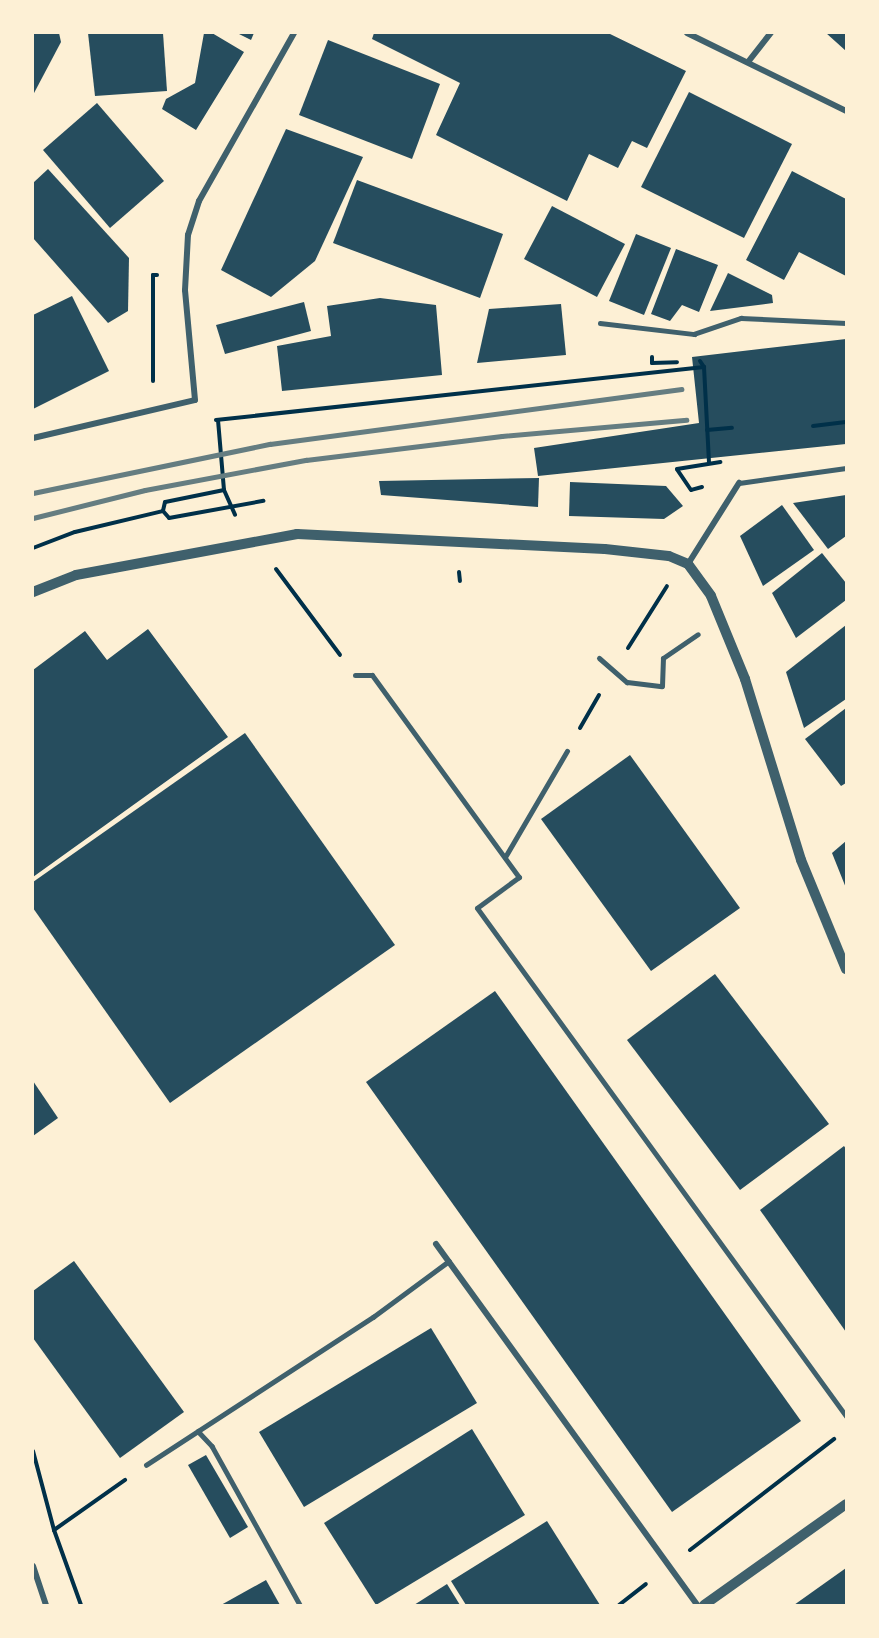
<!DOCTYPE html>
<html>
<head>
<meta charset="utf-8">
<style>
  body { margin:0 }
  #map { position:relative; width:879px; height:1638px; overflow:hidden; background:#fdf0d5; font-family:"Asap Condensed",sans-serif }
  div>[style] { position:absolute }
  .building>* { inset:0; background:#264d5e }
  .path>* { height:4px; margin:-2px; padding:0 2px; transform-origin:2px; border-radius:2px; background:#003049 }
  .service>* { height:4.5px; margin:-2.25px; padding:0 2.25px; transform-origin:2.25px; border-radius:2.25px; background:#3f606c }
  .pedestrian>* { height:5px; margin:-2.5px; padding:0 2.5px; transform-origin:2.5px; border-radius:2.5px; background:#3f606c }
  .minor>* { height:6px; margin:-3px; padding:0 3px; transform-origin:3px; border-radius:3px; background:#3f606c }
  .tertiary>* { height:10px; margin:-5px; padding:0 5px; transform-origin:5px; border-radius:5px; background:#3f606c }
  .rail>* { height:4.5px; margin:-2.25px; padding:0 2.25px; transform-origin:2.25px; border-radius:2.25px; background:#657d81 }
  span { translate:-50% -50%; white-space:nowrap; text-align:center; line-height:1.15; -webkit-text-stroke:4.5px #fdf0d5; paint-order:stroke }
  .frame { position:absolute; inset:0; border:34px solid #fdf0d5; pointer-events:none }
</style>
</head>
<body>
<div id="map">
  <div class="building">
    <i style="clip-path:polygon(33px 33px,59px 33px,61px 42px,33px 95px)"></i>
    <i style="clip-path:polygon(88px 33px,163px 33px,167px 91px,95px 96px)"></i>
    <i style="clip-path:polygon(204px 33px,212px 33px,244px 52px,196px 130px,162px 109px,166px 99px,195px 83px)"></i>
    <i style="clip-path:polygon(237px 33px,254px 33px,251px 40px)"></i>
    <i style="clip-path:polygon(374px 33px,608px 33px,686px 71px,647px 148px,632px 141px,618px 168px,589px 154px,567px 201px,436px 135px,460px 83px,372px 39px)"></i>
    <i style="clip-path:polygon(826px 33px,846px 33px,846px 51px)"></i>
    <i style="clip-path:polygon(328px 40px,440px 84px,412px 159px,299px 115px)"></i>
    <i style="clip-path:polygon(689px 92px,792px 144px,744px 238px,641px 187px)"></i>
    <i style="clip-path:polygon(97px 103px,164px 181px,110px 228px,43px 150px)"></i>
    <i style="clip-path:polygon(286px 129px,363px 157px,315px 261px,271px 297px,221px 270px)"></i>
    <i style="clip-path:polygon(48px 169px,129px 258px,128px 311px,108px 323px,33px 238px,33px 183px)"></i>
    <i style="clip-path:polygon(792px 171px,846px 199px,846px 276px,799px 252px,784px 280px,746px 260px)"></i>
    <i style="clip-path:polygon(357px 180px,503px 234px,480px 298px,333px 243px)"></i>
    <i style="clip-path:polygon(552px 206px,625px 244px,597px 297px,524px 259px)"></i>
    <i style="clip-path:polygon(636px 234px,671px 248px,644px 315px,609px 301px)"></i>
    <i style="clip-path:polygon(676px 249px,718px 265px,699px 312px,682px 305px,670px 321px,651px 314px)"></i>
    <i style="clip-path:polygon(728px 273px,772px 295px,773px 303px,710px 311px)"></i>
    <i style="clip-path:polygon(72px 296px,109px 371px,33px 409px,33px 315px)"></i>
    <i style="clip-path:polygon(380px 298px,436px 305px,442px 375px,282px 391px,277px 346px,331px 336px,327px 306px)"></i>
    <i style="clip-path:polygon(304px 302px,311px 331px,225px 354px,216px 325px)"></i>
    <i style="clip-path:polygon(561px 304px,566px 355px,477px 363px,489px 309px)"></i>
    <i style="clip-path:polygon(846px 339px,846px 444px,538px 476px,534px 448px,699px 423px,692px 357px)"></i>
    <i style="clip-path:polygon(539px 478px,538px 507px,381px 495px,379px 481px)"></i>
    <i style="clip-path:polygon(570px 482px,666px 486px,683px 506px,664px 519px,569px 516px)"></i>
    <i style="clip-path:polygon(846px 495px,846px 536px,828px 549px,793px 503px)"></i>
    <i style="clip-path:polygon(782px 505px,814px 550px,763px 586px,740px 536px)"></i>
    <i style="clip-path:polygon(822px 553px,846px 583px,846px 600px,796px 638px,772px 593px)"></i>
    <i style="clip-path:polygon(846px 625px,846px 699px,804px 728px,786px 672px)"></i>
    <i style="clip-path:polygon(148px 629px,228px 737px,33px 877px,33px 670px,85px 631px,107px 660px)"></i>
    <i style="clip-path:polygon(846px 708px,846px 783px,841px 786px,805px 739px)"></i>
    <i style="clip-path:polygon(245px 733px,395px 945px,170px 1103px,33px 908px,33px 882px)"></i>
    <i style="clip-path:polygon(630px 755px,740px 908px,651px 971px,541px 819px)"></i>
    <i style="clip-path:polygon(846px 841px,846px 888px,832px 853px)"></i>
    <i style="clip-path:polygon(715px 974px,829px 1124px,740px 1190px,627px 1040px)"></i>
    <i style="clip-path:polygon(495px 991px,801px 1421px,672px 1512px,366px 1082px)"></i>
    <i style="clip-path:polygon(33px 1081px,58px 1118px,33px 1136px)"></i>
    <i style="clip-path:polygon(844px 1146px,846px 1149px,846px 1332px,760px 1210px)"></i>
    <i style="clip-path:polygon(74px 1261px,184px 1412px,120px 1458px,33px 1338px,33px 1291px)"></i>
    <i style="clip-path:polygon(431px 1328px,477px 1403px,304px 1507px,259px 1432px)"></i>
    <i style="clip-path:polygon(472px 1429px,525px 1515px,376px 1605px,324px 1523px)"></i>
    <i style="clip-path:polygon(206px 1455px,248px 1527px,230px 1538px,188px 1465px)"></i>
    <i style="clip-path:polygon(547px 1521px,600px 1605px,466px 1605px,451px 1581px)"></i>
    <i style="clip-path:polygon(846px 1568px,846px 1605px,794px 1605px)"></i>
    <i style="clip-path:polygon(266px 1580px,280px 1605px,221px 1605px)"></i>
    <i style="clip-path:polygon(447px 1584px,460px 1605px,414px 1605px)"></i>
  </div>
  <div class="path">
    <i style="left:652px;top:357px;width:6px;rotate:90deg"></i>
    <i style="left:652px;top:363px;width:25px;rotate:-2deg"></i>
    <i style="left:700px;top:361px;width:7px;rotate:56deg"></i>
    <i style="left:704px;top:367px;width:95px;rotate:87deg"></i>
    <i style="left:153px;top:381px;width:106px;rotate:-90deg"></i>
    <i style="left:153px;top:275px;width:4px"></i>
    <i style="left:216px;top:420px;width:491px;rotate:-6.2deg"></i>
    <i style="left:218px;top:420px;width:70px;rotate:85.1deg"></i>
    <i style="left:224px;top:490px;width:27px;rotate:66deg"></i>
    <i style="left:813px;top:426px;width:33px;rotate:-7deg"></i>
    <i style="left:707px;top:430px;width:25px;rotate:-5deg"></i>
    <i style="left:702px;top:487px;width:11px;rotate:165deg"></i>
    <i style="left:691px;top:490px;width:25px;rotate:-124deg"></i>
    <i style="left:677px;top:469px;width:44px;rotate:-9.2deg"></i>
    <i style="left:224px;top:490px;width:60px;rotate:168.5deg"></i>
    <i style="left:165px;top:502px;width:9px;rotate:103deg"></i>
    <i style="left:163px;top:511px;width:9px;rotate:49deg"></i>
    <i style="left:169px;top:518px;width:96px;rotate:-10.3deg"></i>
    <i style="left:33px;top:548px;width:45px;rotate:-20.9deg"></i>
    <i style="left:75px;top:532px;width:90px;rotate:-13.4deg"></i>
    <i style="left:276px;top:569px;width:107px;rotate:53.3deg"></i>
    <i style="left:459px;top:572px;width:9px;rotate:84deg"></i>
    <i style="left:628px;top:648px;width:73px;rotate:-57.8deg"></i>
    <i style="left:580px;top:728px;width:38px;rotate:-60deg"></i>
    <i style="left:33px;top:1451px;width:82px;rotate:75.1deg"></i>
    <i style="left:54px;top:1530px;width:80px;rotate:70.2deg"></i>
    <i style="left:54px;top:1530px;width:87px;rotate:-35.2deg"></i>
    <i style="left:690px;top:1550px;width:182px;rotate:-37.6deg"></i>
    <i style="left:619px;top:1605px;width:34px;rotate:-38deg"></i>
  </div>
  <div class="service">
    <i style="left:600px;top:323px;width:95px;rotate:6.7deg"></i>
    <i style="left:694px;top:334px;width:50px;rotate:-18.8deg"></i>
    <i style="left:741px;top:318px;width:105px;rotate:2.7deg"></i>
    <i style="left:198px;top:1431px;width:21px;rotate:47deg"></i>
    <i style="left:212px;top:1446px;width:182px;rotate:61deg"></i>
    <i style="left:146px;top:1465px;width:271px;rotate:-33.1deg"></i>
    <i style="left:373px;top:1317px;width:94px;rotate:-36.4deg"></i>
  </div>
  <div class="pedestrian">
    <i style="left:739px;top:483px;width:108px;rotate:-8deg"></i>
    <i style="left:599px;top:658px;width:37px;rotate:41deg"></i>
    <i style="left:627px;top:682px;width:35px;rotate:7deg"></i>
    <i style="left:662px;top:686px;width:28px;rotate:-88deg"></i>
    <i style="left:663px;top:658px;width:42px;rotate:-34.4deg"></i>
    <i style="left:355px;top:675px;width:17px"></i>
    <i style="left:372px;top:675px;width:250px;rotate:54deg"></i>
    <i style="left:519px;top:877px;width:52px;rotate:143.6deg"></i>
    <i style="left:477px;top:908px;width:628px;rotate:54.01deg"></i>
    <i style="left:505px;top:857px;width:123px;rotate:-59.7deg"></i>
  </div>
  <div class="minor">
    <i style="left:687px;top:33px;width:177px;rotate:26.1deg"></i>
    <i style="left:748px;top:62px;width:37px;rotate:-52deg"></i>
    <i style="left:33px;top:438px;width:166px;rotate:-13.2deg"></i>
    <i style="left:195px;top:400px;width:110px;rotate:-95.2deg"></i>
    <i style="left:185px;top:290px;width:55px;rotate:-86.9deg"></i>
    <i style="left:188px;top:235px;width:36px;rotate:-72deg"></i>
    <i style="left:199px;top:201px;width:193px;rotate:-60.5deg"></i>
    <i style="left:688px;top:564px;width:96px;rotate:-57.8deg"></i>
    <i style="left:436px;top:1244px;width:445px;rotate:54.1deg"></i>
    <i style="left:33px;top:1566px;width:41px;rotate:71.6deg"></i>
  </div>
  <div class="tertiary">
    <i style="left:33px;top:592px;width:46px;rotate:-21.6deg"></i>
    <i style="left:76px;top:575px;width:225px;rotate:-10.5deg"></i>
    <i style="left:297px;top:534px;width:308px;rotate:2.8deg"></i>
    <i style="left:605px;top:549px;width:64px;rotate:6.2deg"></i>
    <i style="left:669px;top:556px;width:21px;rotate:23deg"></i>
    <i style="left:688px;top:564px;width:39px;rotate:54deg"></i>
    <i style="left:711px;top:596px;width:90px;rotate:67.7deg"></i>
    <i style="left:745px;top:679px;width:189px;rotate:72.8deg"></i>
    <i style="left:801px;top:860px;width:118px;rotate:67.6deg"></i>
    <i style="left:704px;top:1605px;width:174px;rotate:-35.4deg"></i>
  </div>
  <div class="rail">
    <i style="left:33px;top:493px;width:242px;rotate:-11.7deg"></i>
    <i style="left:270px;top:444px;width:415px;rotate:-7.6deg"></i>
    <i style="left:33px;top:518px;width:115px;rotate:-14deg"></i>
    <i style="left:145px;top:490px;width:164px;rotate:-10.6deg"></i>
    <i style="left:306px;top:460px;width:197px;rotate:-7deg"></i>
    <i style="left:502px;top:436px;width:185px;rotate:-5deg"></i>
  </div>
  <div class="frame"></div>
</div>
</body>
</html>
